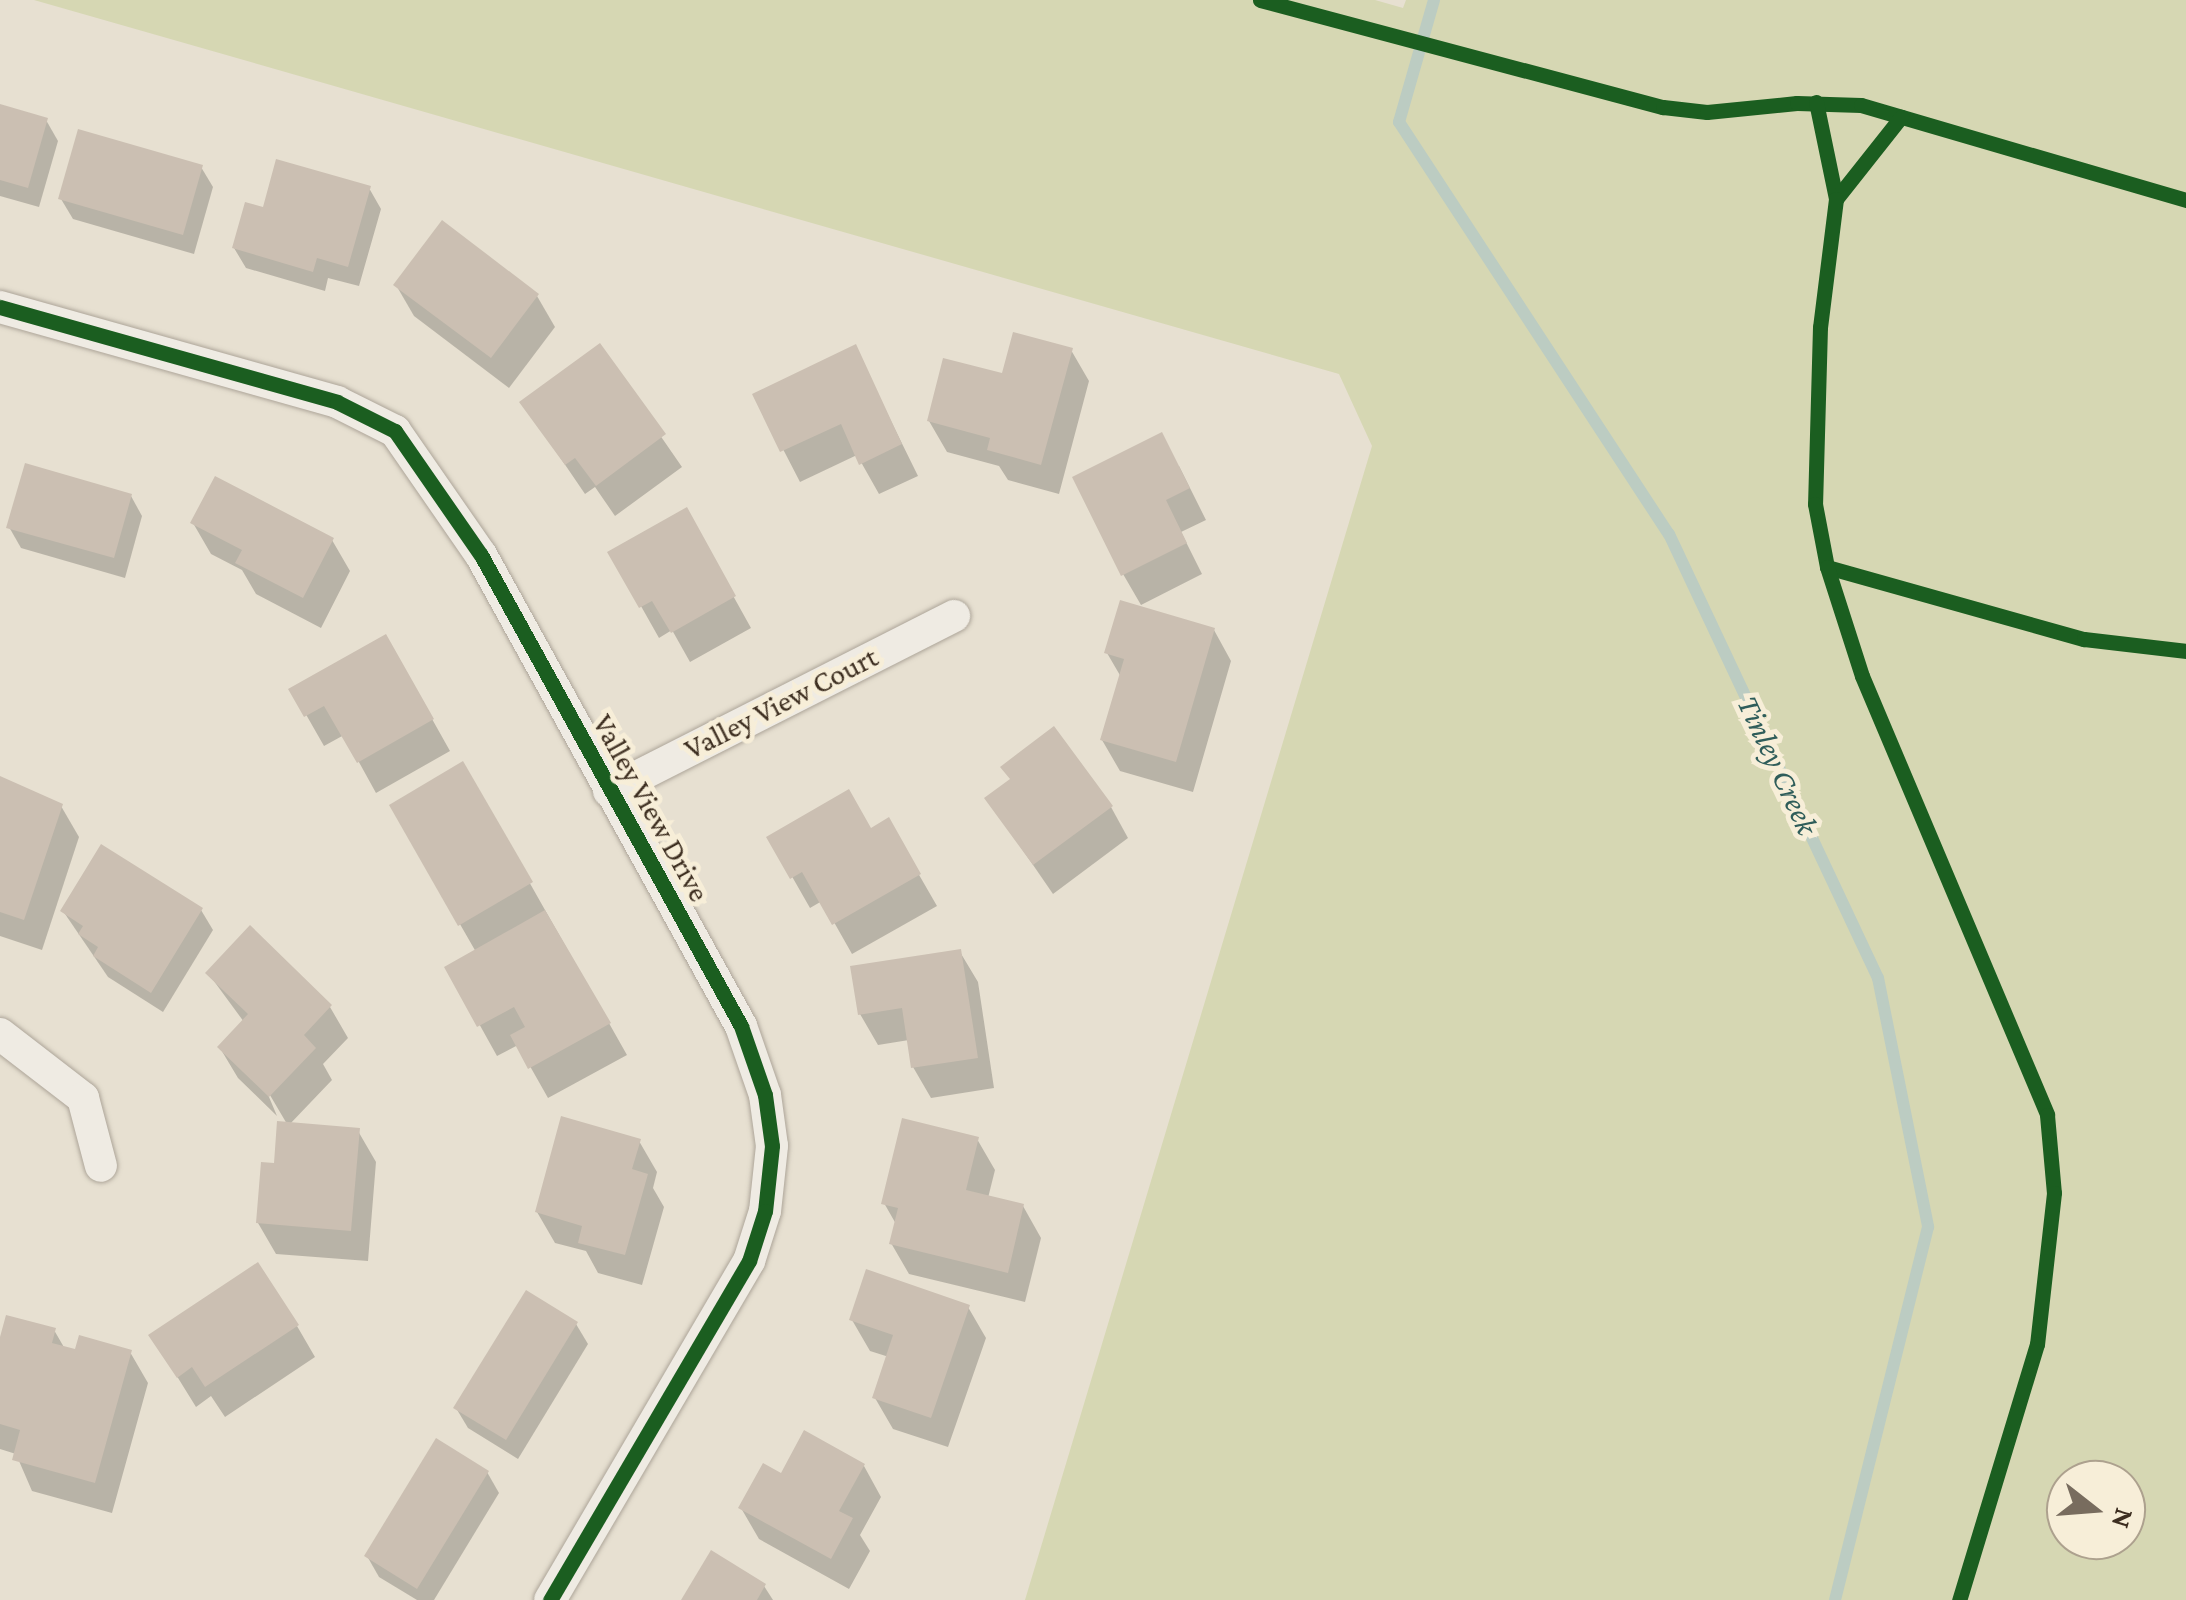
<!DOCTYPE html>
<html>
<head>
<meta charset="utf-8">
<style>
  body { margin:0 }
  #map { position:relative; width:2186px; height:1600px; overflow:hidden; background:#e7e0d1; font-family:"Crimson Pro",serif }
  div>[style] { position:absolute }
  .green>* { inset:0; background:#d6d7b3 }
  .shadow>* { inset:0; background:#0003 }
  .stream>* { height:12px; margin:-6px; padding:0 6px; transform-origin:6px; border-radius:6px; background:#bcccc2 }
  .building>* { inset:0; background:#cbbfb2 }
  .roads { filter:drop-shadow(0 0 2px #ada599) drop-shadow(0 0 2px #ada599) }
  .street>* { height:32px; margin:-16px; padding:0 16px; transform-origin:16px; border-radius:16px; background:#efebe3 }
  .cycleway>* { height:15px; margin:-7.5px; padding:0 7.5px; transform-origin:7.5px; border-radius:7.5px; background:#1b5e20 }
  span { translate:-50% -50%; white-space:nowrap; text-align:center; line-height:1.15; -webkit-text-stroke:10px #f7eed8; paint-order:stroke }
  .street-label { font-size:30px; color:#3d2e20 }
  .water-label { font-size:32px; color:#2f5d5a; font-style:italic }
  .north { position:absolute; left:2046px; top:1460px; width:100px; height:100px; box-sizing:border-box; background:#f7eed8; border:2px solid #ada18e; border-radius:50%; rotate:107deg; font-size:28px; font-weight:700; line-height:40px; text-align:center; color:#3d2e20 }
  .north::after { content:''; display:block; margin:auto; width:35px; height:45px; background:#786c5e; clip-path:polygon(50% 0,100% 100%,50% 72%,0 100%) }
</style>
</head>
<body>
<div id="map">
  <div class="green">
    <i style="clip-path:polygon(evenodd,34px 0,1375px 0,1403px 8px,1406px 0,2186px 0,2186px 1600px,1025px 1600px,1372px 446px,1339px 374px,34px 0,2066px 1480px,2126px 1480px,2126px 1540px,2066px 1540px,2066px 1480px)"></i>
  </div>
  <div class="shadow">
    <i style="clip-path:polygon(0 107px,46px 120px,58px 141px,39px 207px,0 196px)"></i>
    <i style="clip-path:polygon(201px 167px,213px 187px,194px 254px,73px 219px,61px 199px)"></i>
    <i style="clip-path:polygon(369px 188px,381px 209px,359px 286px,328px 278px,325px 291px,246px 268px,234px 248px,265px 210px)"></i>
    <i style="clip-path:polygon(396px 285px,537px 296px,555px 327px,509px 388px,414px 316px)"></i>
    <i style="clip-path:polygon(599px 347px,682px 467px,615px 516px,595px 487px,585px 494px,523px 403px)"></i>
    <i style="clip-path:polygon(855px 348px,918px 476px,879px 494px,857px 455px,800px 482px,755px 395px)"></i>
    <i style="clip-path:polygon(1071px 350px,1089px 381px,1059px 494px,1008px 480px,999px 466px,947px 452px,929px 421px,1004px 377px)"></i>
    <i style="clip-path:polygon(1179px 466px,1206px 520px,1181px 532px,1202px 574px,1141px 605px,1123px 574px)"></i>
    <i style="clip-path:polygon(131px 496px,142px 516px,125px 578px,21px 548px,9px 527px)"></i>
    <i style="clip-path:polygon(686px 511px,751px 628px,690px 662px,672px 630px,659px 638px,611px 553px)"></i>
    <i style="clip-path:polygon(193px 523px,332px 540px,350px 571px,321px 628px,256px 594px,242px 570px,211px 554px)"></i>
    <i style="clip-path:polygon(1214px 630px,1231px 661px,1193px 792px,1120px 771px,1102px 740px,1121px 677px,1107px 653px)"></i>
    <i style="clip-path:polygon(386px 637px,450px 751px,376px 793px,344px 735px,324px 746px,292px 690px)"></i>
    <i style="clip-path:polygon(463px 765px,627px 1055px,548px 1098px,518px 1045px,497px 1056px,448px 968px,476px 952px,392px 806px)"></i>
    <i style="clip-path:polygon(0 779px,61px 806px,79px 837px,42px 950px,0 936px)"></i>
    <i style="clip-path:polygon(987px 798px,1111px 807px,1128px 838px,1053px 894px)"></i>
    <i style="clip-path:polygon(888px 821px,937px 906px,852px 954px,822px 901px,810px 908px,770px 838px,870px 831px)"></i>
    <i style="clip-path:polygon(201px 910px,213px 930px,163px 1012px,108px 977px,63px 911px)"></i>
    <i style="clip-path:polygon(250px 929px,330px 1007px,348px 1038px,323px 1064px,332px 1080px,289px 1125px,358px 1131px,376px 1162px,368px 1261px,276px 1254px,258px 1223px,287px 1124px,264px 1085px,277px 1116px,238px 1078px,220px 1048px,244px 1022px,208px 973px)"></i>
    <i style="clip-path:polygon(960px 952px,978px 982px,994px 1088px,931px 1098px,913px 1067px,909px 1040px,878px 1045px,860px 1014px)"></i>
    <i style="clip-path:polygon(977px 1139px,995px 1170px,988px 1198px,1023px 1206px,1041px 1238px,1025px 1302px,909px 1274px,891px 1243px,896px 1224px,884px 1203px)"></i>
    <i style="clip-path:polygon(639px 1141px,657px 1172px,653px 1188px,664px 1207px,642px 1285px,598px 1273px,586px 1251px,555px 1243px,537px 1212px)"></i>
    <i style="clip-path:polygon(968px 1307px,986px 1338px,948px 1447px,893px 1429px,875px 1398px,889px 1357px,870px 1351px,852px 1320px)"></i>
    <i style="clip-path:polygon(576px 1324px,588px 1344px,518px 1459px,468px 1428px,456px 1408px)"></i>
    <i style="clip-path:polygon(297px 1326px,315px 1357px,225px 1417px,211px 1396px,196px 1407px,152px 1336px)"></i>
    <i style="clip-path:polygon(54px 1330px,65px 1349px,130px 1352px,148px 1383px,112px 1513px,32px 1491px,16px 1454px,0 1449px,0 1347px)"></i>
    <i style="clip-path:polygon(864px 1466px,881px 1497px,860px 1535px,870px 1551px,849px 1589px,759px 1539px,741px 1508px,782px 1476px)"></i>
    <i style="clip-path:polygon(487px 1472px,499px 1493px,434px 1600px,417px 1600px,379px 1577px,367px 1556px)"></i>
    <i style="clip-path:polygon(764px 1586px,773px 1600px,684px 1600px)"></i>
  </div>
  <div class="stream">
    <i style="left:1434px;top:0;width:127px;rotate:106deg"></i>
    <i style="left:1399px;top:122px;width:493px;rotate:56.8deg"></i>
    <i style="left:1669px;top:534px;width:491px;rotate:64.8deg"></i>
    <i style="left:1878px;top:978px;width:254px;rotate:78.6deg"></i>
    <i style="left:1928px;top:1227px;width:384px;rotate:104deg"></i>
  </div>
  <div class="building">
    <i style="clip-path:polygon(0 104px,48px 118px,28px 188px,0 180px)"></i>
    <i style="clip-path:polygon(78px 129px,203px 165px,183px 235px,58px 199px)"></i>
    <i style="clip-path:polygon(276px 159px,371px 186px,348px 267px,317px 258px,313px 272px,232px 248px,245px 202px,263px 207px)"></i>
    <i style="clip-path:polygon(442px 220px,539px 294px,491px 358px,393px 285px)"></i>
    <i style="clip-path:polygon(1013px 332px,1073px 348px,1041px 465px,987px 450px,990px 438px,927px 421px,943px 358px,1002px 373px)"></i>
    <i style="clip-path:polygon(600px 343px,666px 434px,596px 486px,575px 458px,565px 465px,519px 402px)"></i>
    <i style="clip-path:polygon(856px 344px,902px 444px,859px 465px,841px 424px,780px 452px,752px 394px)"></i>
    <i style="clip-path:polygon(1162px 432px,1190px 488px,1166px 500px,1187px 543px,1121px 576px,1072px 477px)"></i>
    <i style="clip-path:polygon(25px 463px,132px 494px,114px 558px,6px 528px)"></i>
    <i style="clip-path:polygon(215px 476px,334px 538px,303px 598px,235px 563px,242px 550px,190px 523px)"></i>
    <i style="clip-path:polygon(687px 507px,736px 596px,671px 633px,652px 601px,639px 608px,607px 552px)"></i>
    <i style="clip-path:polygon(1120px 600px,1215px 628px,1176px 762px,1100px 740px,1124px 659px,1104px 653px)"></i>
    <i style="clip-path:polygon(386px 634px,434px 719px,357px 763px,324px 706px,304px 717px,288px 689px)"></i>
    <i style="clip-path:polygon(1054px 726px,1113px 806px,1033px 865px,984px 798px,1010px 779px,1000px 767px)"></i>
    <i style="clip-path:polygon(463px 761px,533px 882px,458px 926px,389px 805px)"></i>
    <i style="clip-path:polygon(0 776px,63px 804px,24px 920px,0 912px)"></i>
    <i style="clip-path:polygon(849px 789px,871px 828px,889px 817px,921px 874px,832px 925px,802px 872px,790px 879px,766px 837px)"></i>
    <i style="clip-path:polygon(101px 844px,203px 908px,151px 993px,93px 956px,98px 947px,78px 934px,83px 926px,60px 911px)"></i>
    <i style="clip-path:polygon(545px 910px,611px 1023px,528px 1069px,510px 1035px,525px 1027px,514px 1007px,477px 1027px,444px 967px)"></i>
    <i style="clip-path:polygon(250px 925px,332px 1005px,304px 1035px,316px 1048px,269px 1097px,217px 1047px,248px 1014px,205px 973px)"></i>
    <i style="clip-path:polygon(961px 949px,978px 1058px,911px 1068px,902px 1008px,858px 1015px,850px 966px)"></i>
    <i style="clip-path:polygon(561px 1116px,641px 1139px,632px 1169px,648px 1174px,625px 1255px,578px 1243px,582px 1226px,535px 1212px)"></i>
    <i style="clip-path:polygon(902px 1118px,979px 1137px,966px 1190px,1024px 1204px,1008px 1273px,889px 1244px,898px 1208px,881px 1204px)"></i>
    <i style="clip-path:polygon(277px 1121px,360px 1128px,351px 1231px,256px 1223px,261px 1162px,274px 1163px)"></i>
    <i style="clip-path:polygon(258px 1262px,299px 1325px,205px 1387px,192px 1367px,177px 1378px,148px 1335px)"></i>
    <i style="clip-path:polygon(866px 1269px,970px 1305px,931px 1418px,872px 1398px,893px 1335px,849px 1320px)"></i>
    <i style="clip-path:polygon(526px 1290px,578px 1322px,506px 1440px,453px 1408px)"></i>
    <i style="clip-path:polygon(6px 1315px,56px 1328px,52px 1343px,75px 1349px,79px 1335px,132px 1350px,95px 1483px,12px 1460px,20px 1430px,0 1424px,0 1337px)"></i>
    <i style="clip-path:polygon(804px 1430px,865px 1464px,839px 1511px,853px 1518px,831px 1559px,738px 1508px,763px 1463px,781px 1473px)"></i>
    <i style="clip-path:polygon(436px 1438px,489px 1471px,417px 1589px,364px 1556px)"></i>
    <i style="clip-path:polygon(711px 1550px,766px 1584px,757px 1600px,681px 1600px)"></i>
  </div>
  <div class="roads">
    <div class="street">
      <i style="left:0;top:307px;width:350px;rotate:15.7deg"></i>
      <i style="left:337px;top:402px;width:65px;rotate:26.6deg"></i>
      <i style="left:395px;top:431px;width:151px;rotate:55.3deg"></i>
      <i style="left:481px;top:555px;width:538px;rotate:61.1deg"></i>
      <i style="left:741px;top:1026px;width:73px;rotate:70.8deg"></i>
      <i style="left:765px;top:1095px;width:51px;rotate:82.2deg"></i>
      <i style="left:772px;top:1146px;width:65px;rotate:96.1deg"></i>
      <i style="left:765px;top:1211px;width:52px;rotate:107.7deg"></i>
      <i style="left:749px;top:1261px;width:393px;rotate:120.4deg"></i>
      <i style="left:609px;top:791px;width:387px;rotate:-26.9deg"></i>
      <i style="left:0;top:1034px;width:105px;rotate:37.6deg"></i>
      <i style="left:83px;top:1098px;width:70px;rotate:75.2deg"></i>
    </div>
  </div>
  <div class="cycleway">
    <i style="left:1260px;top:0;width:417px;rotate:14.9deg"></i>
    <i style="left:1663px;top:107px;width:44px;rotate:6.5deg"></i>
    <i style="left:1707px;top:112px;width:90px;rotate:-5.7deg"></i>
    <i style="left:1797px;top:103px;width:64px;rotate:1.8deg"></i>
    <i style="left:1861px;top:105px;width:339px;rotate:16.3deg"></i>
    <i style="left:1816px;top:102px;width:99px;rotate:78.3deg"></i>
    <i style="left:1836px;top:199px;width:105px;rotate:-51.6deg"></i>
    <i style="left:1836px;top:199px;width:129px;rotate:97.1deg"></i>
    <i style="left:1820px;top:327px;width:177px;rotate:91.6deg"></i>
    <i style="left:1815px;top:504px;width:64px;rotate:79.2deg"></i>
    <i style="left:1827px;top:567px;width:267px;rotate:15.7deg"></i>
    <i style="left:2084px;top:639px;width:103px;rotate:6.7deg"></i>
    <i style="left:0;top:307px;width:350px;rotate:15.7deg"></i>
    <i style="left:337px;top:402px;width:65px;rotate:26.6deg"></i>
    <i style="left:395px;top:431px;width:151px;rotate:55.3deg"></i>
    <i style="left:481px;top:555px;width:538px;rotate:61.1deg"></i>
    <i style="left:741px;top:1026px;width:73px;rotate:70.8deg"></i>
    <i style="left:765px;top:1095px;width:51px;rotate:82.2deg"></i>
    <i style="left:772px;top:1146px;width:65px;rotate:96.1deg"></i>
    <i style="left:765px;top:1211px;width:52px;rotate:107.7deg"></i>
    <i style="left:749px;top:1261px;width:393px;rotate:120.4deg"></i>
    <i style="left:1827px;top:567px;width:114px;rotate:72.2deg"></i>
    <i style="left:1862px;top:676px;width:476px;rotate:67.1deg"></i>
    <i style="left:2047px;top:1115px;width:78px;rotate:84.9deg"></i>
    <i style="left:2054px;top:1193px;width:152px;rotate:96.4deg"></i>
    <i style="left:2037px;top:1344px;width:268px;rotate:106.9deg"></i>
  </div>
  <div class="street-label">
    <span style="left:781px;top:703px;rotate:-27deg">Valley View Court</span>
    <span style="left:651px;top:808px;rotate:61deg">Valley View Drive</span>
  </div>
  <div class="water-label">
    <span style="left:1778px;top:765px;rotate:65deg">Tinley Creek</span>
  </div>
  <div class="north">N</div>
</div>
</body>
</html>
